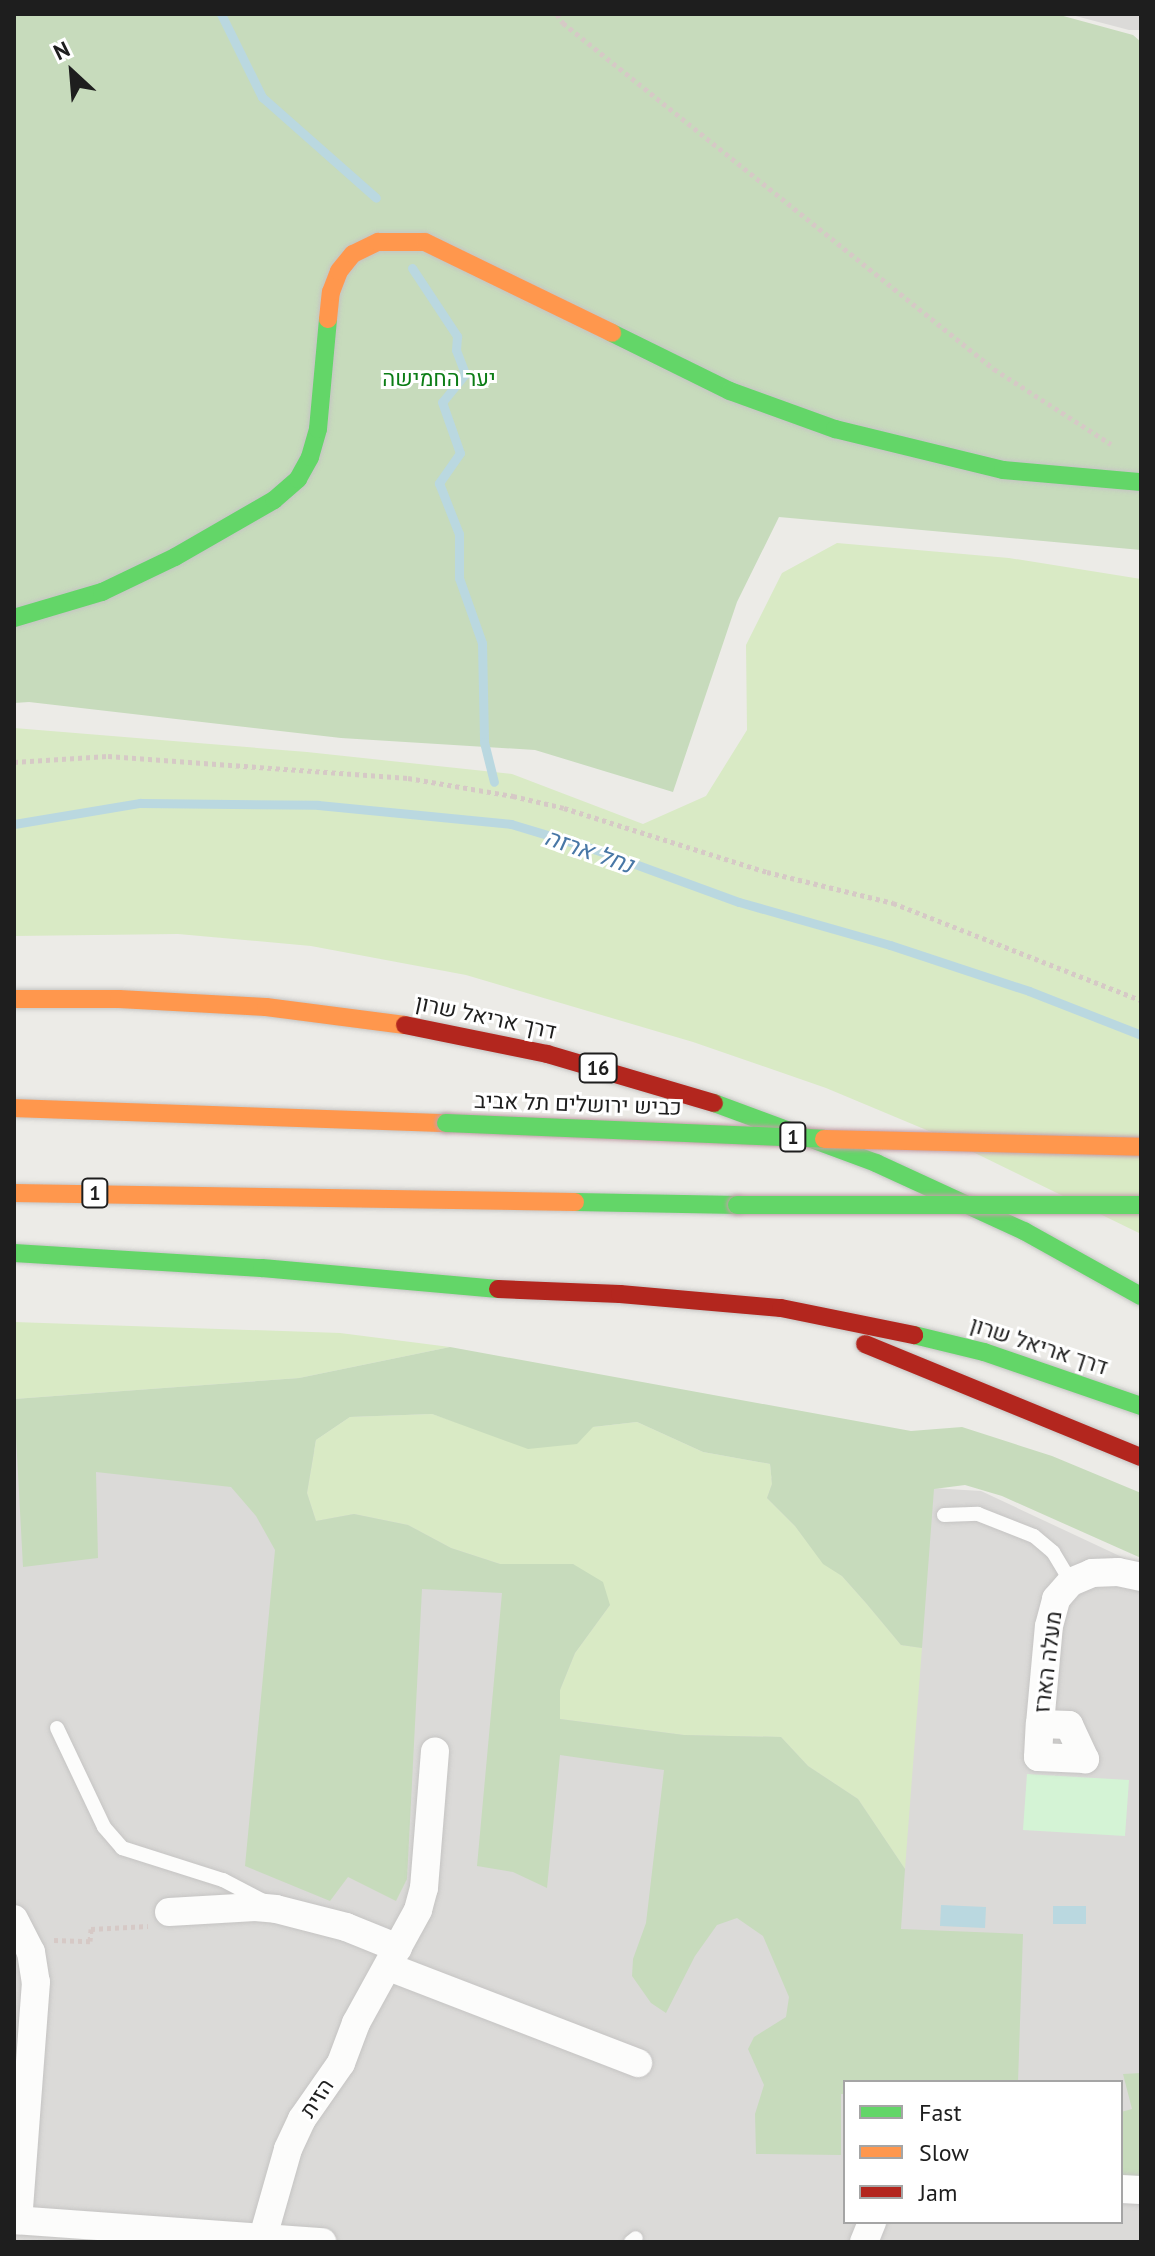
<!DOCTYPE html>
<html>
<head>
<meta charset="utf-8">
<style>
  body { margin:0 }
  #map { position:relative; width:1155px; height:2256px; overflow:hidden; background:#ecebe7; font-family:"PT Sans",Heebo,sans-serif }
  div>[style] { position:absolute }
  .residential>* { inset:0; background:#dbdad8 }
  .grass>* { inset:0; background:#d9eac5 }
  .forest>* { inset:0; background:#c7dbbc }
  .park>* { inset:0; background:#d4f3d5 }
  .water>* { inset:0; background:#bad8e0 }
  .stream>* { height:9px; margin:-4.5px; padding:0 4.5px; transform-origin:4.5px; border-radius:4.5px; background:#bad8e0 }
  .path>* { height:5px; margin-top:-2.5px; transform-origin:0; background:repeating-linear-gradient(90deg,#d6c9c6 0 4px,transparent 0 8px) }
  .roads { filter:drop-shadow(0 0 2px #c5c4c3) drop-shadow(0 0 2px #c5c4c3) }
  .lane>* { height:14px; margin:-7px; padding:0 7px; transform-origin:7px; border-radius:7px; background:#fcfcfb }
  .street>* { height:28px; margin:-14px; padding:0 14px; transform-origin:14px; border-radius:14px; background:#fcfcfb }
  .fast>* { height:18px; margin:-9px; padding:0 9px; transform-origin:9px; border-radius:9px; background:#63d668 }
  .slow>* { height:18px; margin:-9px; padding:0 9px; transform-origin:9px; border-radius:9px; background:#ff974d }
  .jam>* { height:18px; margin:-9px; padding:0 9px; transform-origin:9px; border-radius:9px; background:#b3261e }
  .bridges { filter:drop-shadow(0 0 2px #c29fa8) drop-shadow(0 0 2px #c29fa8) }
  .fast-bridge>* { height:18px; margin:-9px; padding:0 9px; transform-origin:9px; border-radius:9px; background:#63d668 }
  .slow-bridge>* { height:18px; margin:-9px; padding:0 9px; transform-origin:9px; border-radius:9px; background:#ff974d }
  span { translate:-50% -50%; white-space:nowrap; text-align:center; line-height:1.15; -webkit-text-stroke:6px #fff; paint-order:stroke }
  .shield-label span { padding:2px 6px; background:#fff; border:2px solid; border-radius:6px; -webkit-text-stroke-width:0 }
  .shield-label { font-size:20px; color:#1e1e1e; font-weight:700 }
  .park-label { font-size:22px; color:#0c7d16 }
  .street-label { font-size:22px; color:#1e1e1e }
  .water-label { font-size:24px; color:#4877a6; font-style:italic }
  .frame { position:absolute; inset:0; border:16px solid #1e1e1e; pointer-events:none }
  .legend { position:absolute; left:843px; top:2080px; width:280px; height:144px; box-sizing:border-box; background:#fff; border:2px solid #a5a5a5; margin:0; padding:10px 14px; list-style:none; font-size:24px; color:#1e1e1e }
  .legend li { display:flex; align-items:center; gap:16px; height:40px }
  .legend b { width:40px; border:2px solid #a5a5a5 }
  .north { position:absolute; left:32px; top:32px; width:80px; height:80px; -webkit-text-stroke:6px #fff; paint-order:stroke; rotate:334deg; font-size:22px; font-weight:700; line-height:32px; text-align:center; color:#1e1e1e }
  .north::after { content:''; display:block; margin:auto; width:28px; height:36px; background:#1e1e1e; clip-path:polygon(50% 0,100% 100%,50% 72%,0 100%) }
</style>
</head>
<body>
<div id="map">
  <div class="residential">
    <i style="clip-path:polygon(1068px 14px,1141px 14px,1141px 30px,1129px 30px)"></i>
    <i style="clip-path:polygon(evenodd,14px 1432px,981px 1491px,1141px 1566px,1141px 2242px,14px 2242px,14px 1432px,845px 2082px,1121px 2082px,1121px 2222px,845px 2222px,845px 2082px)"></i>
  </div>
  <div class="grass">
    <i style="clip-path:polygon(837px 543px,1009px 558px,1141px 579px,1141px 1234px,936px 1134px,826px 1088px,693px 1042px,466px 975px,311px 946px,178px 934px,14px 936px,14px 728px,307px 752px,512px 774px,643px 824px,706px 796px,747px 730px,746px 645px,782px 573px)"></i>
    <i style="clip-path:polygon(14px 1322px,340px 1333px,450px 1347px,299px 1378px,14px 1399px)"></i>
    <i style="clip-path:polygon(432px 1414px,476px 1429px,593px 1427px,637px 1422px,703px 1452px,770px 1464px,772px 1484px,767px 1498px,795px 1526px,823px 1563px,842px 1576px,866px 1603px,901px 1645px,922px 1648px,905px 1869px,858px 1799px,808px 1766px,781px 1737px,684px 1735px,560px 1719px,560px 1690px,575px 1653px,610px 1605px,573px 1564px,500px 1564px,451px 1548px,408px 1525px,354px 1514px,316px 1521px,307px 1493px,316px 1440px,350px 1417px)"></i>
  </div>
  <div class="forest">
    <i style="clip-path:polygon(14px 14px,1056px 14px,1133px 35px,1141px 42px,1141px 550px,779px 517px,737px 602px,673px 792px,535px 750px,341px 738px,29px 702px,14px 703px)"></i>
    <i style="clip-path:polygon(450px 1347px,911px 1431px,962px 1427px,1052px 1456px,1141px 1493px,1141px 1558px,1002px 1496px,965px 1485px,934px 1489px,922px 1648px,901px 1645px,866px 1603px,842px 1576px,823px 1564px,795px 1526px,767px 1498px,772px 1484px,770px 1464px,703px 1452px,637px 1422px,593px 1427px,577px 1444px,528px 1449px,432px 1414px,350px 1417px,316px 1440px,307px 1493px,316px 1521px,354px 1514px,408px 1525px,451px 1548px,500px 1564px,573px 1564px,603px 1582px,610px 1605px,575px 1653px,560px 1690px,560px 1719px,684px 1735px,781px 1737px,808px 1766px,858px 1799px,905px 1869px,901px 1929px,1023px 1934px,1018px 2082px,845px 2082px,845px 2094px,841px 2094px,841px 2155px,756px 2154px,755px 2114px,764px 2085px,748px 2049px,754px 2037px,786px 2017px,789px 1997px,763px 1936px,737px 1918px,717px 1925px,695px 1956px,666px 2013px,651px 2003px,632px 1976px,633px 1959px,646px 1923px,664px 1770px,560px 1755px,547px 1888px,513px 1872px,477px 1866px,502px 1593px,422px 1589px,407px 1879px,396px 1901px,348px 1877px,330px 1901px,245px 1866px,275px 1550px,256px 1516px,231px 1487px,96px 1472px,98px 1558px,23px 1567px,14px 1399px,299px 1378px)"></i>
    <i style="clip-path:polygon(1141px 2073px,1141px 2177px,1121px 2177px,1121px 2112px,1132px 2109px,1123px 2074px)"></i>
  </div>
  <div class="park">
    <i style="clip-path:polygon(1027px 1774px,1129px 1780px,1125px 1836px,1023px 1830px)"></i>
  </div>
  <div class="water">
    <i style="clip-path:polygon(941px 1905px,986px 1907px,985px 1928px,940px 1926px)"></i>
    <i style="clip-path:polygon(1053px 1906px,1086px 1906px,1086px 1924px,1053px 1924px)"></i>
  </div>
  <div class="stream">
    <i style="left:221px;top:14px;width:93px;rotate:63.7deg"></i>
    <i style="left:262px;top:97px;width:152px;rotate:41.5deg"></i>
    <i style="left:412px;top:268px;width:82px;rotate:56.5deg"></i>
    <i style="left:457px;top:336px;width:14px;rotate:94deg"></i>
    <i style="left:456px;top:350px;width:26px;rotate:69deg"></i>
    <i style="left:465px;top:374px;width:36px;rotate:129deg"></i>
    <i style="left:442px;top:402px;width:54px;rotate:70.6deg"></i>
    <i style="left:460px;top:453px;width:37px;rotate:125deg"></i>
    <i style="left:439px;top:483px;width:55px;rotate:68.6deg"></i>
    <i style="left:459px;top:534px;width:44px;rotate:90deg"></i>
    <i style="left:459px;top:578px;width:69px;rotate:70.5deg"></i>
    <i style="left:482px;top:643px;width:99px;rotate:88.8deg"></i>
    <i style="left:484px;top:742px;width:41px;rotate:76deg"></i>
    <i style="left:14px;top:824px;width:128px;rotate:-9.5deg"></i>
    <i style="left:140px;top:803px;width:178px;rotate:0.6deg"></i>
    <i style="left:318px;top:805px;width:194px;rotate:5.6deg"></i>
    <i style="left:511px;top:824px;width:87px;rotate:16.8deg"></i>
    <i style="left:594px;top:849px;width:154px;rotate:20.1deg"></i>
    <i style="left:739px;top:902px;width:157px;rotate:15.9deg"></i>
    <i style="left:890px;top:945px;width:146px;rotate:18.3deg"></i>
    <i style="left:1029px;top:991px;width:120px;rotate:21.4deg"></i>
  </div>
  <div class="path">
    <i style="left:557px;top:14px;width:11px;rotate:56deg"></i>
    <i style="left:563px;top:23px;width:553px;rotate:38.76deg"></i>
    <i style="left:994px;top:369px;width:139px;rotate:32.7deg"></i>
    <i style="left:14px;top:762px;width:94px;rotate:-3.7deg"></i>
    <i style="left:108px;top:756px;width:301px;rotate:4.2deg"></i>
    <i style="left:408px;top:778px;width:107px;rotate:9.7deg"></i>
    <i style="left:513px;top:796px;width:52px;rotate:13.2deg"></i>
    <i style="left:564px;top:808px;width:213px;rotate:17.5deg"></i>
    <i style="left:767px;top:872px;width:130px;rotate:13.8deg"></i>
    <i style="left:893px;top:903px;width:266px;rotate:21.4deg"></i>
    <i style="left:54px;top:1940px;width:36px;rotate:2deg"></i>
    <i style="left:90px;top:1941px;width:12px;rotate:-85deg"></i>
    <i style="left:91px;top:1929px;width:57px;rotate:-3deg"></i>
  </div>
  <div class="roads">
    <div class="lane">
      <i style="left:944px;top:1515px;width:34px;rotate:-2deg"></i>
      <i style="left:978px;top:1514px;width:60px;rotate:21.4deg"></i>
      <i style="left:1034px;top:1536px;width:25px;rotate:40deg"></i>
      <i style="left:1053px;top:1552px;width:35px;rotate:59deg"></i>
      <i style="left:57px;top:1728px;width:110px;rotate:64.6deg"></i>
      <i style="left:104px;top:1827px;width:28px;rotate:49deg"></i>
      <i style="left:122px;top:1848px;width:106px;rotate:17.6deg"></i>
      <i style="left:223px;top:1880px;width:47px;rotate:27.6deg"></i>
      <i style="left:631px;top:2242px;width:6px;rotate:-39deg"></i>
    </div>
    <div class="street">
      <i style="left:1040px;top:1724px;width:98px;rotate:-84.8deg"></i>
      <i style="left:1049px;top:1626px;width:28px;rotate:-75deg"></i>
      <i style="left:1056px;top:1599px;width:23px;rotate:-49deg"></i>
      <i style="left:1071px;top:1582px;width:23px;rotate:-23deg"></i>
      <i style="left:1092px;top:1573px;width:26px;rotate:-2deg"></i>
      <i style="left:1118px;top:1572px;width:24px;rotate:12deg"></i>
      <i style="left:1040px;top:1724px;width:29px;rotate:2deg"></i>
      <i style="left:1069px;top:1725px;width:38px;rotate:65deg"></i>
      <i style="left:1085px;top:1759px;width:47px;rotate:-177.6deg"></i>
      <i style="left:1038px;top:1757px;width:33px;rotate:-87deg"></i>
      <i style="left:169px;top:1912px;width:86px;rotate:-3.3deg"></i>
      <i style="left:255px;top:1907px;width:21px;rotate:5deg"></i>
      <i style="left:276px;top:1909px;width:72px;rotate:14.4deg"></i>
      <i style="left:346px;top:1927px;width:56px;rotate:22deg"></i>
      <i style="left:14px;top:1919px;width:37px;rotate:63deg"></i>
      <i style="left:31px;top:1952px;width:30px;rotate:81deg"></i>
      <i style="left:36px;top:1982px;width:239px;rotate:94.3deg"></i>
      <i style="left:389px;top:1967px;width:267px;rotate:21.1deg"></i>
      <i style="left:1121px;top:2189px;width:20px;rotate:3deg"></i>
      <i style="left:14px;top:2220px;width:309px;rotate:4.1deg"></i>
      <i style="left:263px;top:2237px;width:91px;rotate:-74.1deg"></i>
      <i style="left:288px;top:2149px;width:33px;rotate:-65deg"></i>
      <i style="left:302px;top:2119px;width:68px;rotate:-55.1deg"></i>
      <i style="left:341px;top:2063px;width:43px;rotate:-69.4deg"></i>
      <i style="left:356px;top:2023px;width:129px;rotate:-61.2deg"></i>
      <i style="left:418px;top:1910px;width:23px;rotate:-75deg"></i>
      <i style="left:424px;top:1888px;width:137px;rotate:-85.4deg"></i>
      <i style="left:864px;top:2242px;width:22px;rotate:-68deg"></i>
    </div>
    <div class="fast">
      <i style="left:612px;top:333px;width:131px;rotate:26.2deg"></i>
      <i style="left:730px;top:391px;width:112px;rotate:19.9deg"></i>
      <i style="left:835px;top:429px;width:173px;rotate:13.7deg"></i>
      <i style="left:1003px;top:470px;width:139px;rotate:5deg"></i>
      <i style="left:14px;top:618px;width:92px;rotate:-16.5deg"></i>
      <i style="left:102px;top:592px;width:81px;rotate:-25.6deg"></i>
      <i style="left:175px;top:557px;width:114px;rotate:-29.9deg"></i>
      <i style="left:274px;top:500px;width:32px;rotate:-41deg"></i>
      <i style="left:298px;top:479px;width:25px;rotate:-61deg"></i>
      <i style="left:310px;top:457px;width:29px;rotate:-74deg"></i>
      <i style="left:318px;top:429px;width:110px;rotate:-84.8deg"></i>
      <i style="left:714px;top:1103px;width:173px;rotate:20.3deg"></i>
      <i style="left:876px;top:1163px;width:163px;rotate:24.7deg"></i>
      <i style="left:1024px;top:1231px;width:134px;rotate:29.1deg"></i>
      <i style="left:575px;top:1202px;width:162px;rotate:1.1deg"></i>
      <i style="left:14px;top:1253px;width:248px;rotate:3.5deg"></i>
      <i style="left:262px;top:1268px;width:237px;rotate:5.1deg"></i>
      <i style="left:914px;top:1335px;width:72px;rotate:13.7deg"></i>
      <i style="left:984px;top:1352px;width:166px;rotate:19deg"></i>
    </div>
    <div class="slow">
      <i style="left:328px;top:319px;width:27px;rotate:-84deg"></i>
      <i style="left:331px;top:292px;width:22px;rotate:-69deg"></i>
      <i style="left:339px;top:271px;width:22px;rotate:-51deg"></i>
      <i style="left:353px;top:254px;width:28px;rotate:-26deg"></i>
      <i style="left:378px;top:242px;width:47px"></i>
      <i style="left:425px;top:242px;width:208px;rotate:25.9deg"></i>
      <i style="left:14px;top:999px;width:105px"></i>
      <i style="left:119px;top:999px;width:147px;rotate:3.1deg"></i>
      <i style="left:266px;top:1007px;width:140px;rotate:7.4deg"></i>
      <i style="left:14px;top:1108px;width:432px;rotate:2deg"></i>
      <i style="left:14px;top:1193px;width:561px;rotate:0.92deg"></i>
    </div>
    <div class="jam">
      <i style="left:405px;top:1025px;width:145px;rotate:11.5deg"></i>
      <i style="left:547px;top:1054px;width:174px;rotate:16.4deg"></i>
      <i style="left:498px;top:1289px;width:122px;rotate:2.3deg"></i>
      <i style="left:620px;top:1294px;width:162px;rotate:5deg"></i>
      <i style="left:781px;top:1308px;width:136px;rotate:11.5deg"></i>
      <i style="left:865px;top:1344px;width:298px;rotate:22.3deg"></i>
    </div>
  </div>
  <div class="bridges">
    <div class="fast-bridge">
      <i style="left:446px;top:1123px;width:378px;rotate:2.4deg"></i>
      <i style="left:737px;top:1205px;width:404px"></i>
    </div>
    <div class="slow-bridge">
      <i style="left:824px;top:1139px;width:317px;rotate:1.4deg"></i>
    </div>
  </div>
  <div class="shield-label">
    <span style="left:598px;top:1068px">16</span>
    <span style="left:793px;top:1137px">1</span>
    <span style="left:95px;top:1193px">1</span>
  </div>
  <div class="park-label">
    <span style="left:439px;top:379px">יער החמישה</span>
  </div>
  <div class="street-label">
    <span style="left:486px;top:1017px;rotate:12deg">דרך אריאל שרון</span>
    <span style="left:578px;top:1104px;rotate:2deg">כביש ירושלים תל אביב</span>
    <span style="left:1039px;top:1346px;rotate:18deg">דרך אריאל שרון</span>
    <span style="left:1048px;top:1662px;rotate:-83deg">מעלה הארז</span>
    <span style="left:317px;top:2098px;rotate:-56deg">הזית</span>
  </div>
  <div class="water-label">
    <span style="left:589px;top:851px;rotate:19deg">נחל ארזה</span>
  </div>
  <div class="frame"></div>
  <ul class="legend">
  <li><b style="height:10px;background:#63d668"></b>Fast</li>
  <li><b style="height:10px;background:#ff974d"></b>Slow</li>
  <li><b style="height:10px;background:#b3261e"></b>Jam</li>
  </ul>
  <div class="north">N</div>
</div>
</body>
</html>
